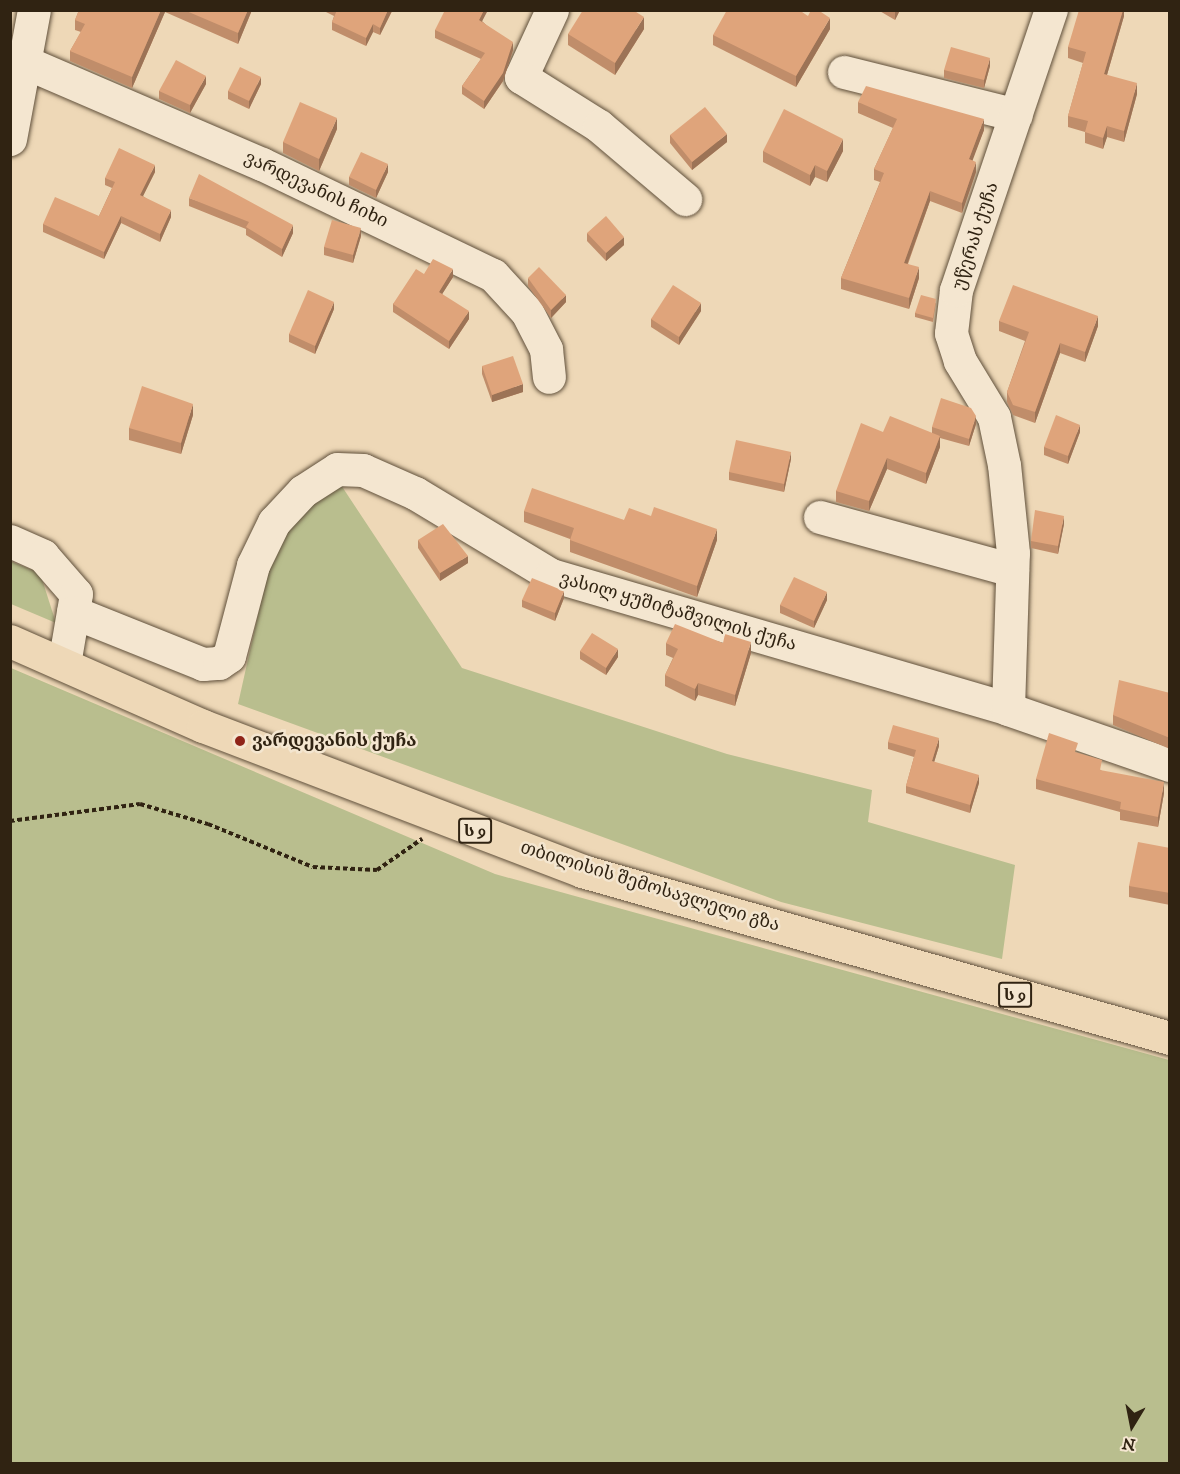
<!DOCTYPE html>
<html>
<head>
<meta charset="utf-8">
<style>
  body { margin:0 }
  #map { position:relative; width:1180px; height:1474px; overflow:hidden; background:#eed8b7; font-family:"IM FELL DW Pica","Noto Serif Georgian",serif }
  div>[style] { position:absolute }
  .green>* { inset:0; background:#b9be8e }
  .path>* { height:4px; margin-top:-2px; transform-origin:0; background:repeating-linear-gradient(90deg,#302312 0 4.5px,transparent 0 7.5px) }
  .roads { filter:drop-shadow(0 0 2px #60503b) drop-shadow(0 0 2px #60503b) }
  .minor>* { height:33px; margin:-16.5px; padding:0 16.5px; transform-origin:16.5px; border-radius:16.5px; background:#f4e6d0 }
  .highway>* { height:33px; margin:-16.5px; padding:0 16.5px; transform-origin:16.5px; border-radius:16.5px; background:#eed8b7 }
  .wall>* { inset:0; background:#c08d6a }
  .shaded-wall>* { inset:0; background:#9c7356 }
  .building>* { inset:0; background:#dfa47b }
  .dots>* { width:16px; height:16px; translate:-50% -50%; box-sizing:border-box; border:3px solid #f4e6d0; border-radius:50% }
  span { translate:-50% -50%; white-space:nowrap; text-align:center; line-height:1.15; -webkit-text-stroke:5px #f4e6d0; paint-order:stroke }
  .shield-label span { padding:2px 4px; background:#f4e6d0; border:2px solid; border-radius:4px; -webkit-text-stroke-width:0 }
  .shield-label { font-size:16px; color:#302312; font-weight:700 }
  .street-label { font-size:18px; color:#302312 }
  .poi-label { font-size:18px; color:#302312; font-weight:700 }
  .left { translate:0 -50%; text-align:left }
  .frame { position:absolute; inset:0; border:12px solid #302312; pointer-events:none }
  .north { position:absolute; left:1102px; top:1396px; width:60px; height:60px; -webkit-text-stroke:4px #f4e6d0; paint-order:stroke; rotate:190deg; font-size:16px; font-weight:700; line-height:24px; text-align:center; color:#302312 }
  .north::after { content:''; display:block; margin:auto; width:21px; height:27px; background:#302312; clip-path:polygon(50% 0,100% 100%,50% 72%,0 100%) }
</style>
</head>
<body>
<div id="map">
  <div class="green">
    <i style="clip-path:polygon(341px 485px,462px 668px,727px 754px,872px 790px,868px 822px,1015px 865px,1002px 959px,781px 902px,238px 704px,268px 570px,284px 526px,310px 501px)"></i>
    <i style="clip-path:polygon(10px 561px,40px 573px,56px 623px,11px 604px)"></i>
    <i style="clip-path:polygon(11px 668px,495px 874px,1169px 1060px,1169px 1463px,11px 1463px)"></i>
  </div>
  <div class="path">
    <i style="left:10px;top:821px;width:131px;rotate:-7.5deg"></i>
    <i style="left:140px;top:804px;width:71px;rotate:16.4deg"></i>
    <i style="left:208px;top:824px;width:113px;rotate:22.3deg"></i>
    <i style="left:313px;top:867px;width:64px;rotate:2.7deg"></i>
    <i style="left:377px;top:870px;width:55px;rotate:-34.6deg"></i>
  </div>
  <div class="roads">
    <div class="minor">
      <i style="left:552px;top:10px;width:74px;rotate:114.8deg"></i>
      <i style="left:521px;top:77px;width:92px;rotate:32.1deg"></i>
      <i style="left:599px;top:126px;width:113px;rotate:40.3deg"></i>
      <i style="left:27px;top:63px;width:256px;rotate:23.3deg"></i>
      <i style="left:262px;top:164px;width:256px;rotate:25.7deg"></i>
      <i style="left:493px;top:275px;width:50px;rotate:47.4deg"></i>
      <i style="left:527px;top:312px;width:42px;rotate:62.8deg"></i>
      <i style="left:546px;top:349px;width:28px;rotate:84deg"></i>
      <i style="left:844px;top:72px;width:177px;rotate:14deg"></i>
      <i style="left:10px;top:139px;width:131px;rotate:-79.5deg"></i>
      <i style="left:820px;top:517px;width:199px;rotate:15.4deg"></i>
      <i style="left:10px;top:541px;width:36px;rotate:24deg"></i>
      <i style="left:43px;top:556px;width:50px;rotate:49deg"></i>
      <i style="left:76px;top:594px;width:71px;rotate:99.7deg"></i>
      <i style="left:73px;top:612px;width:140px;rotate:21.8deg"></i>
      <i style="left:203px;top:664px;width:16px;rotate:-4deg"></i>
      <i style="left:219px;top:663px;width:12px;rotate:-35deg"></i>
      <i style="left:229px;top:656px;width:94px;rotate:-75.2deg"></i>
      <i style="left:253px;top:565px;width:48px;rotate:-64deg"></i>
      <i style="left:274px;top:522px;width:42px;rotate:-46.9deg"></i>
      <i style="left:303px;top:491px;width:40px;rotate:-32.9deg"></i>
      <i style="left:337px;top:469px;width:26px;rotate:2deg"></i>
      <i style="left:363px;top:470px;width:57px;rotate:23.9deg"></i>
      <i style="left:415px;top:493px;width:159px;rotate:31.1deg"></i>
      <i style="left:551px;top:575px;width:476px;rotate:16.3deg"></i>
      <i style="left:1008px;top:709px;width:171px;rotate:19.1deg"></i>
      <i style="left:1008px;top:709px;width:156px;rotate:-88.2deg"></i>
      <i style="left:1013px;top:553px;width:88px;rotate:-95.8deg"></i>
      <i style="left:1004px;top:465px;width:49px;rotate:-101.8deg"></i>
      <i style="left:994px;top:417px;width:66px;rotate:-121.3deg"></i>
      <i style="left:960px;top:361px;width:29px;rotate:-108deg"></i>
      <i style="left:951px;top:333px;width:43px;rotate:-83.4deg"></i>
      <i style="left:956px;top:290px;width:296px;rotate:-71.3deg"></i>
    </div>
    <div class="highway">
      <i style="left:10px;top:641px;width:211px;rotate:23.8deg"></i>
      <i style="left:203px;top:726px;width:406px;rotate:20.9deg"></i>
      <i style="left:582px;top:871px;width:611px;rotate:15.86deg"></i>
    </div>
  </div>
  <div class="wall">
    <i style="clip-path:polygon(79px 10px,252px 10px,238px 44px,165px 12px,132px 88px,70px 61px,70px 51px,81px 32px,75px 30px,75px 20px)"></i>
    <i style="clip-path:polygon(322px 10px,392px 10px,392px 11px,380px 35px,373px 32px,366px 46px,332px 30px,332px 22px,334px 16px)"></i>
    <i style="clip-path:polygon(487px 10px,482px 21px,513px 50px,503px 81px,484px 109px,462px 94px,462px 86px,481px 59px,435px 38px,435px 30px)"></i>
    <i style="clip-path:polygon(878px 10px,900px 10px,895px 20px)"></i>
    <i style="clip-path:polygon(1124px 10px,1124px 16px,1107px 75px,1137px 94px,1124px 142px,1107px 137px,1103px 149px,1085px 143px,1085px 132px,1068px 127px,1068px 116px,1083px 63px,1068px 58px,1068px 47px)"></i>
    <i style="clip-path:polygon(644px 29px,615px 75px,568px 45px,568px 34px)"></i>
    <i style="clip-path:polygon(830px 29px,796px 87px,713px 45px,713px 35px)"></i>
    <i style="clip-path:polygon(990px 66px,984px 88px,944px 78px,944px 70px)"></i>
    <i style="clip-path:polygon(206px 84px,190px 113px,159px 99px,159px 91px)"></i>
    <i style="clip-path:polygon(261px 84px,249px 109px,228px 99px,228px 91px)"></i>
    <i style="clip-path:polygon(858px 102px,984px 130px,972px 160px,976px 172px,962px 213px,930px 201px,908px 264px,919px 278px,909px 309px,841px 289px,841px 278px,880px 182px,874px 180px,874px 169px,893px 128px,858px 113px)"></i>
    <i style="clip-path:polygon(337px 129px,319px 171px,283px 153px,283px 142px)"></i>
    <i style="clip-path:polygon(670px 135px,727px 142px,692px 170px,670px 143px)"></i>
    <i style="clip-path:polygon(763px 151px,843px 151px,827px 182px,815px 177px,810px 186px,763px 162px)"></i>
    <i style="clip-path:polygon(155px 172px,143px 196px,171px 217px,160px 242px,121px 223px,104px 259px,43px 232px,43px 224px,99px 216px,112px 188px,105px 185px,105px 178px)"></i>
    <i style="clip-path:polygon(388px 172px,376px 198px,349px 185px,349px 177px)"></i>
    <i style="clip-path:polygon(189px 198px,293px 233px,282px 257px,246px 235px,246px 229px,189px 206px)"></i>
    <i style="clip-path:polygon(587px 233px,624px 245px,606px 261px,587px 241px)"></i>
    <i style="clip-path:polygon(361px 236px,353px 263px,324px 255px,324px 247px)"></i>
    <i style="clip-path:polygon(424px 274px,453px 277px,442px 294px,469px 319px,449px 349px,393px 312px,393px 304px)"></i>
    <i style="clip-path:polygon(528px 278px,566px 302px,551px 318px,528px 286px)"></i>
    <i style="clip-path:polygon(936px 303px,933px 322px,915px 317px,915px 313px)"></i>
    <i style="clip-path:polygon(334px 309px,315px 354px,289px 342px,289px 334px)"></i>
    <i style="clip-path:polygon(701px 311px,679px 345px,651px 327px,651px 319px)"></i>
    <i style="clip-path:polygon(999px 321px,1098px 326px,1085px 362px,1060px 353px,1035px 423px,1013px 415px,1007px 402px,1007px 392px,1025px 341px,999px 331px)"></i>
    <i style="clip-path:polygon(482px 366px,523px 392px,492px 402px,482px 374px)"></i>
    <i style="clip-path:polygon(193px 415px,181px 454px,129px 440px,129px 428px)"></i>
    <i style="clip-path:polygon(976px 424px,969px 446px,940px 438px,940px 447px,926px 484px,887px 469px,869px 511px,836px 502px,836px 491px,883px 432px,932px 433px,932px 427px)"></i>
    <i style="clip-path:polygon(1080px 432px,1068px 464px,1044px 455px,1044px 447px)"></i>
    <i style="clip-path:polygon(791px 459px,784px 492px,729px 480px,729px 472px)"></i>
    <i style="clip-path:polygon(524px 511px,624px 520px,651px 516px,717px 540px,697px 597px,570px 552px,570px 539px,524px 522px)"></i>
    <i style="clip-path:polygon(1064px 524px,1058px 554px,1031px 548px,1031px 541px)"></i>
    <i style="clip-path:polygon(418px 540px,468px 563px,440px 581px,418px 548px)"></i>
    <i style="clip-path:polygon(564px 598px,555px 621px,522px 607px,522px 600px)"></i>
    <i style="clip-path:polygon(827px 600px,814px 628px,780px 613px,780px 605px)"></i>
    <i style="clip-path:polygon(666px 643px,751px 653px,735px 706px,698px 695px,695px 701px,665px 686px,665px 675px,673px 658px,666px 655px)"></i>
    <i style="clip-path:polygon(580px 651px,618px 657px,606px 675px,580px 659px)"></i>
    <i style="clip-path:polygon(1170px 693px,1170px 749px,1113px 725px,1113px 715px)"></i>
    <i style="clip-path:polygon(888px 742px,939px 746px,934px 762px,979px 783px,970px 813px,906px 793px,906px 786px,914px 757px,888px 749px)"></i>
    <i style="clip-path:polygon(1078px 753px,1102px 771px,1164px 793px,1158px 827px,1120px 820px,1120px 812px,1036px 789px,1036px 779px)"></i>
    <i style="clip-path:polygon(1170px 848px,1170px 905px,1129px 897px,1129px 886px)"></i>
  </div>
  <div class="shaded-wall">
    <i style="clip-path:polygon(161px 10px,165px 10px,165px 12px,132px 88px,132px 77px)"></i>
    <i style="clip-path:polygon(248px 10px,252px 10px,238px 44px,238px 33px)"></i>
    <i style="clip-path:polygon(388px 10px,392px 11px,380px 35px,380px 28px)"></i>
    <i style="clip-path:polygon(484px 10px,487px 10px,487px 12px,479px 27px,479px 20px)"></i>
    <i style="clip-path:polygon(895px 10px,900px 10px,895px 20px)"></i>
    <i style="clip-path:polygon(1123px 10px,1124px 10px,1124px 16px,1104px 85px,1104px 74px)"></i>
    <i style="clip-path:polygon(644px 17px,644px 29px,615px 75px,615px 63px)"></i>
    <i style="clip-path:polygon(830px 18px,830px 29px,796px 87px,796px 76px)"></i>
    <i style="clip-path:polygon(373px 24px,373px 32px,366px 46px,366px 38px)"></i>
    <i style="clip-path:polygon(513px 42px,513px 50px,503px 81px,484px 109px,484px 101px)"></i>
    <i style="clip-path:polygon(990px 58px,990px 66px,984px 88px,984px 80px)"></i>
    <i style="clip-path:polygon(206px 76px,206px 84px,190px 113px,190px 105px)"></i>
    <i style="clip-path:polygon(261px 77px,261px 84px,249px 109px,249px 101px)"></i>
    <i style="clip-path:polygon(1137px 83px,1137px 94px,1124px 142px,1124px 131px)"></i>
    <i style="clip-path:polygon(337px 118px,337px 129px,319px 171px,319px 159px)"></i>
    <i style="clip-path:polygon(984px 119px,984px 130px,969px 170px,969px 159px)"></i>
    <i style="clip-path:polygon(1107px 126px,1107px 137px,1103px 149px,1103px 138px)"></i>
    <i style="clip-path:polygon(727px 134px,727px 142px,692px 170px,692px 162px)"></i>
    <i style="clip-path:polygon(843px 139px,843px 151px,827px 182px,827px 171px)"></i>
    <i style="clip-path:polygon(976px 162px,976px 172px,962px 213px,962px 203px)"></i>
    <i style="clip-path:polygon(388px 164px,388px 172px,376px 198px,376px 190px)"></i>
    <i style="clip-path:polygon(155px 165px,155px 172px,140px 202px,140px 195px)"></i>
    <i style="clip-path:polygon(815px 165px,815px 177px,810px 186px,810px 175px)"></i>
    <i style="clip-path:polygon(930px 191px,930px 201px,904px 273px,904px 263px)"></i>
    <i style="clip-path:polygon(171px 210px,171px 217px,160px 242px,160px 234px)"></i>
    <i style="clip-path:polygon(121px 216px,121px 223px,104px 259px,104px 252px)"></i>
    <i style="clip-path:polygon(293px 225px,293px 233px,282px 257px,282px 249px)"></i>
    <i style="clip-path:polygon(361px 228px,361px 236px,353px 263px,353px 255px)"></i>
    <i style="clip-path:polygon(624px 237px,624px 245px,606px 261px,606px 253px)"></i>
    <i style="clip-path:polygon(919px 267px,919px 278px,909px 309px,909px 298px)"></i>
    <i style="clip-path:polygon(453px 269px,453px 277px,439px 299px,439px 292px)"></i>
    <i style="clip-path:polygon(566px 295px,566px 302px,551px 318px,551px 310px)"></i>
    <i style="clip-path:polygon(334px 302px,334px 309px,315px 354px,315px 346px)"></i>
    <i style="clip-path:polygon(701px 303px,701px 311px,679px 345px,679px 337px)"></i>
    <i style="clip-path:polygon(469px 311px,469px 319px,449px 349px,449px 341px)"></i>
    <i style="clip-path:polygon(1098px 316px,1098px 326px,1085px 362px,1085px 352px)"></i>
    <i style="clip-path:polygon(1060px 343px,1060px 353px,1035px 423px,1035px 412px)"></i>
    <i style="clip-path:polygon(523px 384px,523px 392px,492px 402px,492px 395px)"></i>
    <i style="clip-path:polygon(193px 404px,193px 415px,181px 454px,181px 443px)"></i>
    <i style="clip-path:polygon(976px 416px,976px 424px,969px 446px,969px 439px)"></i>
    <i style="clip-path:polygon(1080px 425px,1080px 432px,1068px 464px,1068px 456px)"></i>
    <i style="clip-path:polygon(940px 436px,940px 447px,926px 484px,926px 473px)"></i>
    <i style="clip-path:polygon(791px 452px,791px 459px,784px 492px,784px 484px)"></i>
    <i style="clip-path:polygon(887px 458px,887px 469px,869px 511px,869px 501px)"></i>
    <i style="clip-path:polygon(1064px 516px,1064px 524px,1058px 554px,1058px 546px)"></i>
    <i style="clip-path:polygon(717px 529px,717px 540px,697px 597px,697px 586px)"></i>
    <i style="clip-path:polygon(468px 556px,468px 563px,440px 581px,440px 573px)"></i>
    <i style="clip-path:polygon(564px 591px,564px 598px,555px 621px,555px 613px)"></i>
    <i style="clip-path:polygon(827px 592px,827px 600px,814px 628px,814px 621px)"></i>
    <i style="clip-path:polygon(751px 642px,751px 653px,735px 706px,735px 695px)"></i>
    <i style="clip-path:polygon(618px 649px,618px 657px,606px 675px,606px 668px)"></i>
    <i style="clip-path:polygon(698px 683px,698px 695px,695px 701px,695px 689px)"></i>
    <i style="clip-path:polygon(939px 738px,939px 746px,932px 769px,932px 761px)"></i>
    <i style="clip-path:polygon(979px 775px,979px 783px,970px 813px,970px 805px)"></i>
    <i style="clip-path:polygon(1164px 782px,1164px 793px,1158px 827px,1158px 817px)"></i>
  </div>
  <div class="building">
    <i style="clip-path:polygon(79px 10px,161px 10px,132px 77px,70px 51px,85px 24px,75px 20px)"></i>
    <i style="clip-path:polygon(184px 10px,248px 10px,238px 33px)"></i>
    <i style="clip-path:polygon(337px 10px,388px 10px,380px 28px,373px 24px,366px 38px,332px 22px)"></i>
    <i style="clip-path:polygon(445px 10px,484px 10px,479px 20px,513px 42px,503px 73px,484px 101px,462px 86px,485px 53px,435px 30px)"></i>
    <i style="clip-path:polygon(583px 10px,633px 10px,644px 17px,615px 63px,568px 34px)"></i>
    <i style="clip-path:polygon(727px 10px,799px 10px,808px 16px,811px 10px,818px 10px,830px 18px,796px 76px,713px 35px)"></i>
    <i style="clip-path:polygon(1079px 10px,1123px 10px,1104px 74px,1137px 83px,1124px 131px,1107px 126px,1103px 138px,1085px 132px,1088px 121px,1068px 116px,1086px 52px,1068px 47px)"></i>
    <i style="clip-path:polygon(951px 47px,990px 58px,984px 80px,944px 70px)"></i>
    <i style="clip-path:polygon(176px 60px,206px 76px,190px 105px,159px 91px)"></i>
    <i style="clip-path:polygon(240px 67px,261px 77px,249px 101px,228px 91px)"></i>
    <i style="clip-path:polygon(866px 86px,984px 119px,969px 159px,976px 162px,962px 203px,930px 191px,904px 263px,919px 267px,909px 298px,841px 278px,884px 173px,874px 169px,897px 119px,858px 102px)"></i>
    <i style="clip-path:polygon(300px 102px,337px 118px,319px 159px,283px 142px)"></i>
    <i style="clip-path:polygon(705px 107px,727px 134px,692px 162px,670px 135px)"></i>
    <i style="clip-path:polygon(784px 109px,843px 139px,827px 171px,815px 165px,810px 175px,763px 151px)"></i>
    <i style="clip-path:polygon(119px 148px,155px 165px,140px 195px,171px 210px,160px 234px,121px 216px,104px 252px,43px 224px,55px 197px,99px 216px,115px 182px,105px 178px)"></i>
    <i style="clip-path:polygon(361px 152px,388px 164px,376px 190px,349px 177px)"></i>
    <i style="clip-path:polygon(199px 174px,293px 225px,282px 249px,246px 227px,249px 222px,189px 198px)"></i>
    <i style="clip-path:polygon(606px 216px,624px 237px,606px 253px,587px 233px)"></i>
    <i style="clip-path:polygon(332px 220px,361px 228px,353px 255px,324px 247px)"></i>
    <i style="clip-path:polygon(433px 259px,453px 269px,439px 292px,469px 311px,449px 341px,393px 304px,416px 269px,424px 274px)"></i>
    <i style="clip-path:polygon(539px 267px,566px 295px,551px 310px,528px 278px)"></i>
    <i style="clip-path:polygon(673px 285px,701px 303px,679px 337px,651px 319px)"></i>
    <i style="clip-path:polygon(1013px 285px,1098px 316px,1085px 352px,1060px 343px,1035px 412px,1013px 405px,1007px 392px,1029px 332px,999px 321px)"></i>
    <i style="clip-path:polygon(308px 290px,334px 302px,315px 346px,289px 334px)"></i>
    <i style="clip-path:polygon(921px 295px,936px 299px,933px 318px,915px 313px)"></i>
    <i style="clip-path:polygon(513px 356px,523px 384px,492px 395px,482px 366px)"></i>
    <i style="clip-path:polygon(142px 386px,193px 404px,181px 443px,129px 428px)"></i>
    <i style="clip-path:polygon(941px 398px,971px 408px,976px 416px,969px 439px,932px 427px)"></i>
    <i style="clip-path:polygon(1056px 415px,1080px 425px,1068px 456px,1044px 447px)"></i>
    <i style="clip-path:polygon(890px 416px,940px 436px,926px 473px,887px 458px,869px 501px,836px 491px,861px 423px,883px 432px)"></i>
    <i style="clip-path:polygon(736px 440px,791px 452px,784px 484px,729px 472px)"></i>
    <i style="clip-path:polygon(532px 488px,624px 520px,629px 508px,651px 516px,654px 507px,717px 529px,697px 586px,570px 540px,574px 528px,524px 511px)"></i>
    <i style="clip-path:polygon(1035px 510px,1064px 516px,1058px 546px,1031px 541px)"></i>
    <i style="clip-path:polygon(443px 524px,468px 556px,440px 573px,418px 540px)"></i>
    <i style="clip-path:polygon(794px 577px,827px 592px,814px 621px,780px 605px)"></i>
    <i style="clip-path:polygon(532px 578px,564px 591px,555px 613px,522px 600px)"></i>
    <i style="clip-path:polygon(675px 624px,723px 643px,725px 634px,751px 642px,735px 695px,698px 683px,695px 689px,665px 675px,678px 649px,666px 643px)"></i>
    <i style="clip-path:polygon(592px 633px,618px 649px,606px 668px,580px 651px)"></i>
    <i style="clip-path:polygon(1119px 680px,1170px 693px,1170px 738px,1113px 715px)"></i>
    <i style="clip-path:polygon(893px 725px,939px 738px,932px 761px,979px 775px,970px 805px,906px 786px,916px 750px,888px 742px)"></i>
    <i style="clip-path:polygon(1049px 733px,1078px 743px,1075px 752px,1102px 760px,1100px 770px,1164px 782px,1158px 817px,1120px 809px,1121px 802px,1036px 779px)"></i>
    <i style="clip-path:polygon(1138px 842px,1170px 848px,1170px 893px,1129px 886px)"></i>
  </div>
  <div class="dots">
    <i style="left:240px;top:741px;background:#8f2418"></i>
  </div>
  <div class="shield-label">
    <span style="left:475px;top:831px">ს 9</span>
    <span style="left:1015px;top:995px">ს 9</span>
  </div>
  <div class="street-label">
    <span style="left:316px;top:190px;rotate:25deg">ვარდევანის ჩიხი</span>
    <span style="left:976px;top:236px;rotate:-72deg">უწერას ქუჩა</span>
    <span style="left:678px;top:612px;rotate:16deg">ვასილ ყუშიტაშვილის ქუჩა</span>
    <span style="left:650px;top:887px;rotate:17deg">თბილისის შემოსავლელი გზა</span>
  </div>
  <div class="poi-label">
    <span class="left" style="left:252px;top:741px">ვარდევანის ქუჩა</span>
  </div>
  <div class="frame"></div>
  <div class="north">N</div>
</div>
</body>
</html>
